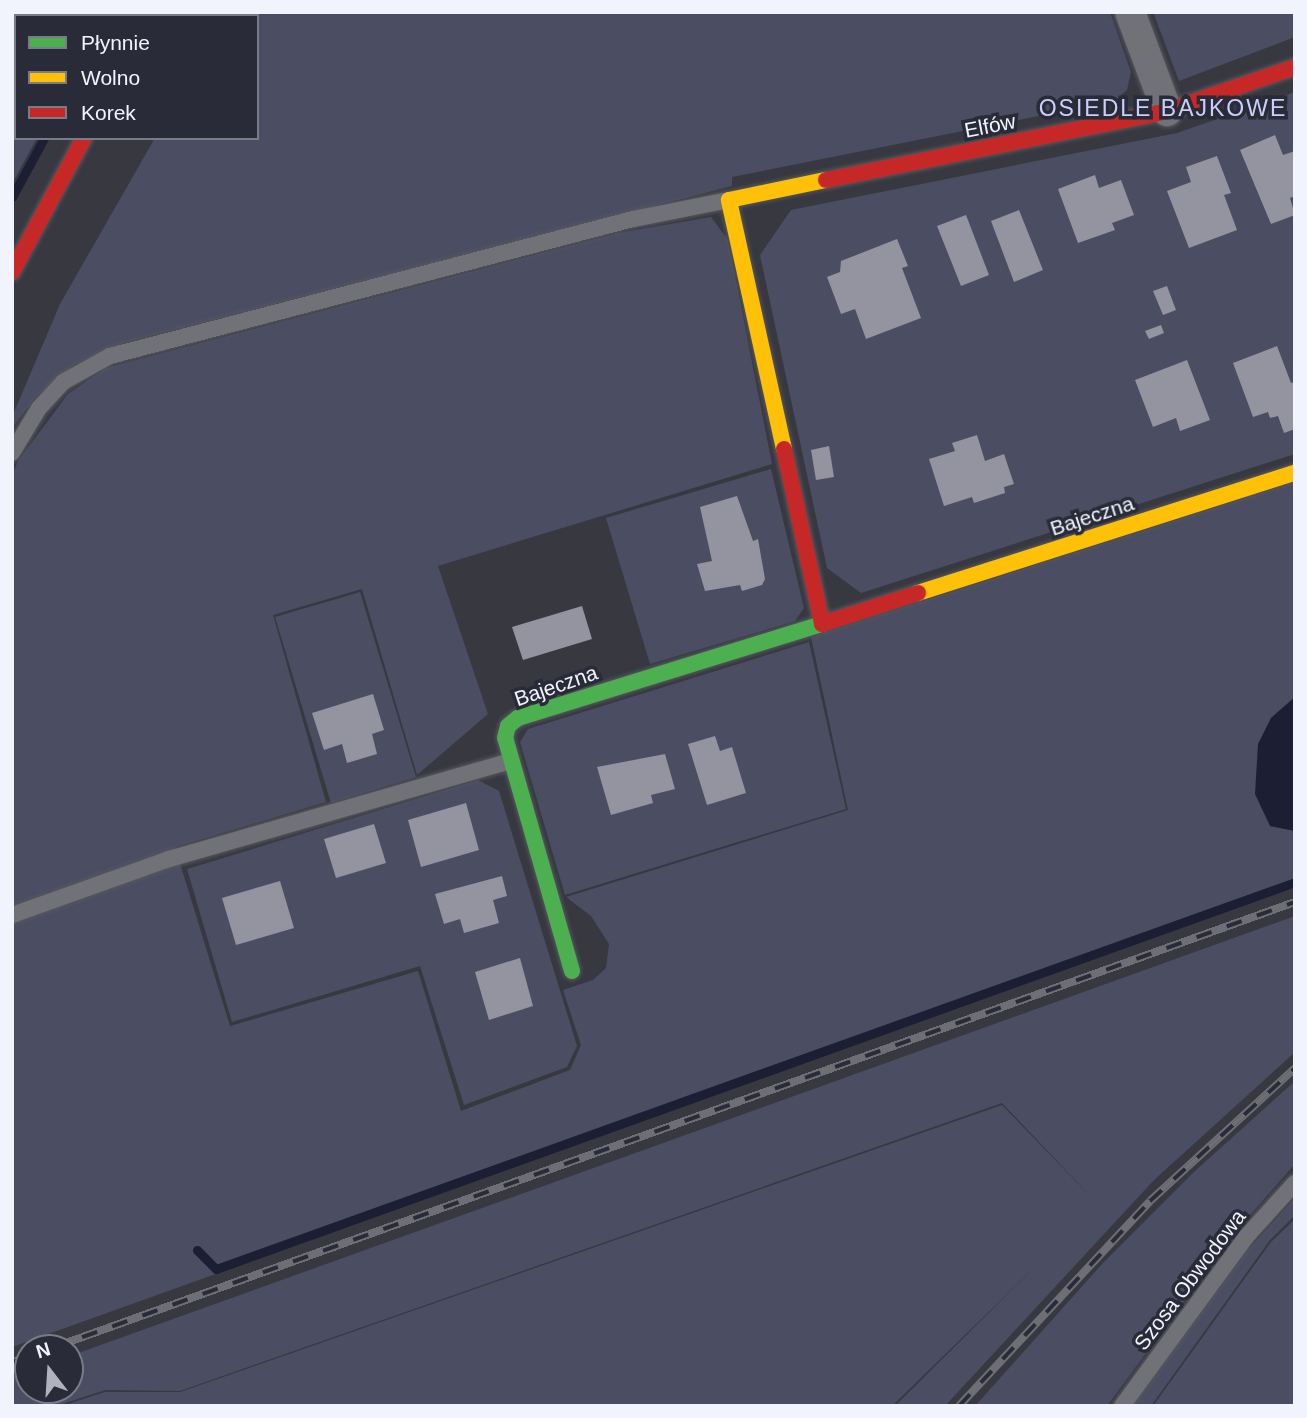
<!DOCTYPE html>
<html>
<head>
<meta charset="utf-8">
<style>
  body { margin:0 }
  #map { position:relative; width:1307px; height:1418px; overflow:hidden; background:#373840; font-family:Arial,sans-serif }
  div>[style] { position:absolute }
  .green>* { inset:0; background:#4b4e63 }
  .water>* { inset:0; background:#1c1e34 }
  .stream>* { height:9px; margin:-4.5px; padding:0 4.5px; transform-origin:4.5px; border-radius:4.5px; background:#1c1e34 }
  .building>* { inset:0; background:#93949f }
  .roads { filter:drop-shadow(0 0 2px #56575e) drop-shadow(0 0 2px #56575e) }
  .lane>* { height:16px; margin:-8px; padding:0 8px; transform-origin:8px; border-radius:8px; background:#717278 }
  .street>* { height:30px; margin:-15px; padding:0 15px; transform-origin:15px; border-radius:15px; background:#717278 }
  .fast>* { height:16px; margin:-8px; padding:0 8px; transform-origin:8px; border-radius:8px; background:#4caf50 }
  .slow>* { height:16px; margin:-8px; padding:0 8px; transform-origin:8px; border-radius:8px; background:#ffc107 }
  .jam>* { height:16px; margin:-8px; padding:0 8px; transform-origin:8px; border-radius:8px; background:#c62828 }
  .rail>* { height:8px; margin-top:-4px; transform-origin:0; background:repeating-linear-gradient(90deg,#292b39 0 16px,#6e6f76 0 32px); box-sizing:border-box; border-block:2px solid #6e6f76 }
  span { translate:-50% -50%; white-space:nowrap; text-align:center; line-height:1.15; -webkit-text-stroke:7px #292b39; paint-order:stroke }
  .street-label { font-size:21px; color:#f2f4fd }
  .neighbourhood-label { font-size:23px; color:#cacffa; letter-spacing:2px }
  .frame { position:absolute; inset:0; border:14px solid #f2f4fd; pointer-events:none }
  .legend { position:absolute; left:14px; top:14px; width:245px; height:126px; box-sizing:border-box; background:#292b39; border:2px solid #797b87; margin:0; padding:9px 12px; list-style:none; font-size:21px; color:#f2f4fd }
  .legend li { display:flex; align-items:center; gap:14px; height:35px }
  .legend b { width:35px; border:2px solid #797b87 }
  .north { position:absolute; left:14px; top:1334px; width:70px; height:70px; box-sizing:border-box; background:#292b39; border:2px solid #797b87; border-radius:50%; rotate:343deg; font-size:19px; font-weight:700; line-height:28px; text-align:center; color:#f2f4fd }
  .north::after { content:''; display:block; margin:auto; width:24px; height:32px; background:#b1b2bb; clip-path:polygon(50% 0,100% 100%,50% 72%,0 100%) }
</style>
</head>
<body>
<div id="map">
  <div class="green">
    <i style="clip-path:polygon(12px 12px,109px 12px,16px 16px,16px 138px,37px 138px,12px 184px)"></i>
    <i style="clip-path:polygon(233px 12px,1110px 12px,1131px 72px,1127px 90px,1114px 101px,732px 177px,732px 186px,123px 343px,73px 366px,36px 397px,12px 428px,12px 417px,60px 304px,155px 138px,257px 138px,257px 16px,230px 16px)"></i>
    <i style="clip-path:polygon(1153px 12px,1295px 12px,1295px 37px,1179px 81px)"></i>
    <i style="clip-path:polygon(1295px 92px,1295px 454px,861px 593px,827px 568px,760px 255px,791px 210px,1177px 133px)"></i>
    <i style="clip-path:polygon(711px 217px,728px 240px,772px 464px,438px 566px,488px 714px,417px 775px,362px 589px,273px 615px,326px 802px,175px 847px,230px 1026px,418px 971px,461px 1111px,570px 1070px,581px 1045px,563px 990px,593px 980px,606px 968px,609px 944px,591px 916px,566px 897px,848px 810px,811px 637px,1295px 482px,1295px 697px,1271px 718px,1270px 826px,1295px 831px,1295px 887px,12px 1347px,12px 475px,18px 461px,68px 394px,106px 368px,618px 233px)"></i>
    <i style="clip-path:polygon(771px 469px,804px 608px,795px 621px,650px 664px,606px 518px)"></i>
    <i style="clip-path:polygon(360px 592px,416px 777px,331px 803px,275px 617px)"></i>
    <i style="clip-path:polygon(809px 642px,846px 809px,565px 895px,520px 742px,528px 729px)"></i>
    <i style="clip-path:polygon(478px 780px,499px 791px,577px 1046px,567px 1067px,464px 1105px,420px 966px,232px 1022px,187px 869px)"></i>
    <i style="clip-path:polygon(1295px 916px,1295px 1052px,1154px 1180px,945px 1406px,895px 1406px,1041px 1261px,892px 1406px,62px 1406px,105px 1392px,180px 1392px,1002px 1105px,1099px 1205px,1002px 1103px,180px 1391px,105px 1390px,56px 1406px,12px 1406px,12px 1376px,28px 1371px,28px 1390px,70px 1390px,70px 1356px)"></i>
    <i style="clip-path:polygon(1295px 1081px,1295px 1164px,1235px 1232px,1107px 1406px,975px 1406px,1103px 1263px,1195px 1171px)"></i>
    <i style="clip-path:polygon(1295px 1198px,1295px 1215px,1270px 1240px,1151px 1406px,1132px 1406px,1247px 1251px)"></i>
    <i style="clip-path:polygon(1295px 1219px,1295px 1406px,1153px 1406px,1271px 1242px)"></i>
  </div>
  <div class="water">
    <i style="clip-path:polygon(1295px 697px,1295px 831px,1270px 826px,1255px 794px,1258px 744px,1271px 718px)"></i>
  </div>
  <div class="stream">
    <i style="left:113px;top:16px;width:4px;rotate:-63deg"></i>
    <i style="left:12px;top:197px;width:67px;rotate:-61.5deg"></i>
    <i style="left:197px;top:1250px;width:27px;rotate:45deg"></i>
    <i style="left:216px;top:1269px;width:1146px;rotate:-19.73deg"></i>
  </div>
  <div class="building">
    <i style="clip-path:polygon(1275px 135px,1283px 155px,1295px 151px,1295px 196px,1290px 198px,1295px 215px,1271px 224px,1240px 150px)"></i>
    <i style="clip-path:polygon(1217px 156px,1231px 193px,1224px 195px,1237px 230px,1189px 248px,1167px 191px,1191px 182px,1186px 167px)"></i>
    <i style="clip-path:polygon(1095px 175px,1099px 188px,1121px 180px,1134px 215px,1112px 223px,1115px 230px,1078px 243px,1058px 189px)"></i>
    <i style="clip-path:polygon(1019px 210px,1043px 270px,1014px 282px,991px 221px)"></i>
    <i style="clip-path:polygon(966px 215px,989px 275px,961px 286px,937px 226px)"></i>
    <i style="clip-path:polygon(897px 239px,908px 266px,902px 268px,921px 318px,866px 339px,855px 309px,841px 314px,827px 277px,840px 272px,841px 261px)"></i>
    <i style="clip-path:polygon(1167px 286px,1176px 310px,1163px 315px,1153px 291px)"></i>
    <i style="clip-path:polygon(1161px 325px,1164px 333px,1149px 339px,1145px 331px)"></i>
    <i style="clip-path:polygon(1277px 346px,1291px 383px,1295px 382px,1295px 429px,1284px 433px,1278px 416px,1270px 418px,1268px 412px,1253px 417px,1233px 363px)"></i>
    <i style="clip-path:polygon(1187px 360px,1210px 420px,1180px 431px,1176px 418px,1153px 427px,1135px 380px)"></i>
    <i style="clip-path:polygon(977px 435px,985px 461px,1004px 454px,1014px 484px,1004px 487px,1005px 493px,974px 503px,972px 497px,944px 506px,929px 459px,955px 451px,952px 443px)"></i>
    <i style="clip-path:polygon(829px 446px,834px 477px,816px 480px,811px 450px)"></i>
    <i style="clip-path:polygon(737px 496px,753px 541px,758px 539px,765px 579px,762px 585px,742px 591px,740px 585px,705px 591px,697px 564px,712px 561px,700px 507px)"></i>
    <i style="clip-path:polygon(582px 606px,592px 639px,523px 660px,512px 627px)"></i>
    <i style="clip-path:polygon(373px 694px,384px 730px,372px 734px,377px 754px,347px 763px,342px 744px,324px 750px,312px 713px)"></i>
    <i style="clip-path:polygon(715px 736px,720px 751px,732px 747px,746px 793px,707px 805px,688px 744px)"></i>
    <i style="clip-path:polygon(665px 754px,675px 789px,651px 795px,653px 803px,611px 815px,597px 767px)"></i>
    <i style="clip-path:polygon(466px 803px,479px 850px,421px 867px,408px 820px)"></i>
    <i style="clip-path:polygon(374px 824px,386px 863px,336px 878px,324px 839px)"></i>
    <i style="clip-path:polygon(502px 876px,507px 896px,493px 900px,499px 923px,464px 933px,460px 919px,444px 924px,435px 894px)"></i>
    <i style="clip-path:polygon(280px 881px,294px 928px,236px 945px,222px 898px)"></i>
    <i style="clip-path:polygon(520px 958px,533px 1006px,489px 1020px,475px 972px)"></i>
  </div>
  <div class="roads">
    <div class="lane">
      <i style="left:12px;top:453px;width:52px;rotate:-59deg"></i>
      <i style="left:39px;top:408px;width:35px;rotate:-47deg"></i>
      <i style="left:63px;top:382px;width:54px;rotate:-29deg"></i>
      <i style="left:110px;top:356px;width:541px;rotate:-14.68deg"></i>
      <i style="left:633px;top:219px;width:98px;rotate:-11.2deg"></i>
      <i style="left:12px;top:915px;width:167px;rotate:-19.6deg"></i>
      <i style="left:169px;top:859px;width:356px;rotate:-16deg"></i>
      <i style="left:1122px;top:1406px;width:210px;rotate:-53.7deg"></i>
      <i style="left:1246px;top:1237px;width:73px;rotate:-47.8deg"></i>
    </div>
    <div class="street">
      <i style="left:1130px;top:12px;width:106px;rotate:69.5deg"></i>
    </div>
    <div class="fast">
      <i style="left:163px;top:16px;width:4px;rotate:-63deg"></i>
      <i style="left:572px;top:971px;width:242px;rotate:-106deg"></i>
      <i style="left:505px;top:738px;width:12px;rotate:-76deg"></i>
      <i style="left:508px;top:726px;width:13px;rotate:-39deg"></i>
      <i style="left:518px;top:718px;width:318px;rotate:-17.2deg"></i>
    </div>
    <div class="slow">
      <i style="left:784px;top:449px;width:255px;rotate:-102.5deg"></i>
      <i style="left:729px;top:200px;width:99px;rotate:-11.7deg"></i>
      <i style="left:918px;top:593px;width:396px;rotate:-17.7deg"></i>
    </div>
    <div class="jam">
      <i style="left:826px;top:180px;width:348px;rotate:-11.4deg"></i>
      <i style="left:1167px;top:111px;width:135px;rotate:-19deg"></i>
      <i style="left:12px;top:272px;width:152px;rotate:-61.8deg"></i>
      <i style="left:784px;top:449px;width:179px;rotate:77.7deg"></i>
      <i style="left:822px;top:624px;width:101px;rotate:-17.9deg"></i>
    </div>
  </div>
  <div class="rail">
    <i style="left:52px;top:1348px;width:1321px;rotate:-19.74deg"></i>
    <i style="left:12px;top:1362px;width:17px;rotate:-17deg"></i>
    <i style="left:959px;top:1406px;width:280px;rotate:-47deg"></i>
    <i style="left:1150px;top:1201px;width:197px;rotate:-42.5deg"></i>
  </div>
  <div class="street-label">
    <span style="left:990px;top:126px;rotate:-11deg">Elfów</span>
    <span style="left:1092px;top:516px;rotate:-18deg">Bajeczna</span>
    <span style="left:556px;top:686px;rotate:-19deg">Bajeczna</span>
    <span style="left:1190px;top:1280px;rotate:-53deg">Szosa Obwodowa</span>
  </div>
  <div class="neighbourhood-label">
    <span style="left:1163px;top:108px">OSIEDLE BAJKOWE</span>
  </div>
  <div class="frame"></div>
  <ul class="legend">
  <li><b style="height:9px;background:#4caf50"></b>Płynnie</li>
  <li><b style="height:9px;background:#ffc107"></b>Wolno</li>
  <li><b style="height:9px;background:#c62828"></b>Korek</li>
  </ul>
  <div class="north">N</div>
</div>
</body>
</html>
